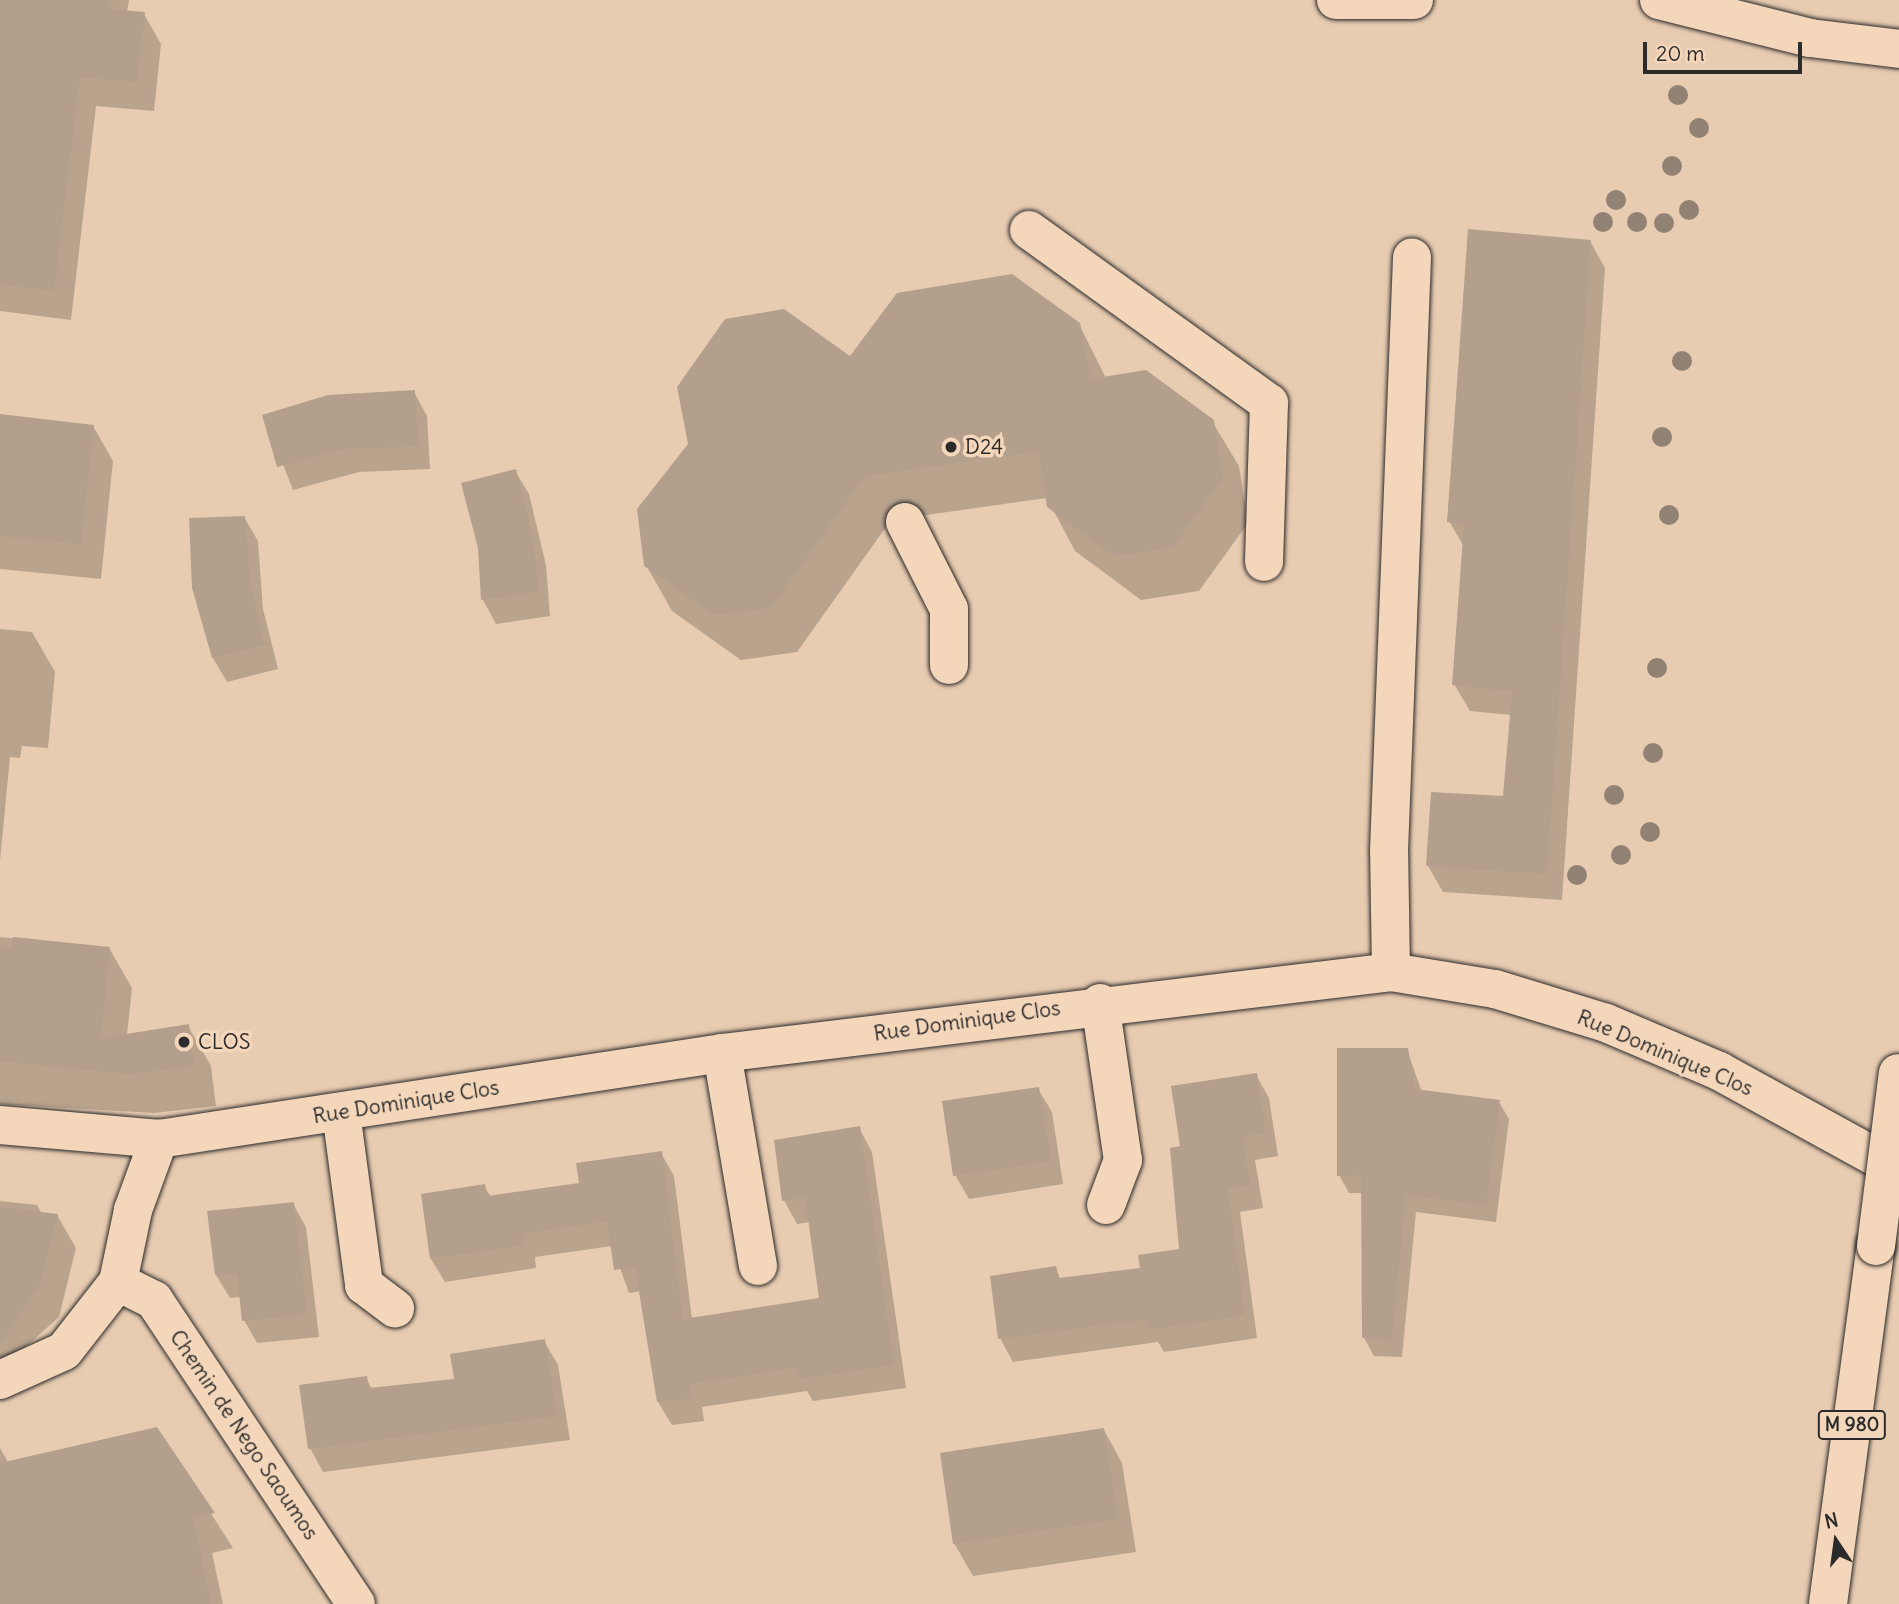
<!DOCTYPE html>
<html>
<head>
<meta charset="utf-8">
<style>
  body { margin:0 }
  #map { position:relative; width:1899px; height:1604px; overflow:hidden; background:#e8ccb1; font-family:Delius,sans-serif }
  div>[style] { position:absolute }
  .shadow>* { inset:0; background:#0003 }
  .building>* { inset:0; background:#b39f8c }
  .roads { filter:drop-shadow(0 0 2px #2b2b2b) drop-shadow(0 0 2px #2b2b2b) }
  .minor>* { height:38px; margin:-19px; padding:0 19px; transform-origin:19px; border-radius:19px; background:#f4d6ba }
  .highway>* { height:38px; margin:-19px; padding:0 19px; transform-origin:19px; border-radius:19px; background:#f4d6ba }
  .bridges { filter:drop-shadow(0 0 2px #2b2b2b) drop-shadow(0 0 2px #2b2b2b) }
  .highway-bridge>* { height:38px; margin:-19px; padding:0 19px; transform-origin:19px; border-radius:19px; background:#f4d6ba }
  .trees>* { width:20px; height:20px; margin:-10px; border-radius:50%; background:#928273 }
  .dots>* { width:19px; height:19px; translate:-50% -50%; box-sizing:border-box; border:4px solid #f4d6ba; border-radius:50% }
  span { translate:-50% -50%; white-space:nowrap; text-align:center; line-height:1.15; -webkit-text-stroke:7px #f4d6ba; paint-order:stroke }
  .shield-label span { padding:2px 5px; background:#f4d6ba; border:2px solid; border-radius:5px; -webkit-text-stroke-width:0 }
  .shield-label { font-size:19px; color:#2b2b2b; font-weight:700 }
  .poi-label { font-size:21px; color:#2b2b2b }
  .left { translate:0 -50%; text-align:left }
  .street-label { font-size:21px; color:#2b2b2b }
  .north { position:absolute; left:1801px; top:1506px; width:70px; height:70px; -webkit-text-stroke:5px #f4d6ba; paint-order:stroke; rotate:347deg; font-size:19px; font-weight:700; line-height:28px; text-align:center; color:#2b2b2b }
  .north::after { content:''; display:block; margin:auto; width:24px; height:32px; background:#2b2b2b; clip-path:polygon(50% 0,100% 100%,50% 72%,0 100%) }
  .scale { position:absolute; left:1643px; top:42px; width:159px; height:32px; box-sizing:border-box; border:4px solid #2b2b2b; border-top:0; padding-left:9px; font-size:21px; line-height:24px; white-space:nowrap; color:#2b2b2b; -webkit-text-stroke:5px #f4d6ba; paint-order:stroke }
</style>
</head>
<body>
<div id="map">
  <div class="shadow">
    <i style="clip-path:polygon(0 0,129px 0,127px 12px,144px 14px,161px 44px,154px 111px,96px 106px,71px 320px,0 311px)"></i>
    <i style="clip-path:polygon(1590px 241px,1605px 268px,1562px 900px,1443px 892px,1428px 866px,1505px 798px,1512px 715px,1470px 711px,1454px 684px,1464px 547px,1449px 521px)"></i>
    <i style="clip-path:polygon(1079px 324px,1106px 378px,1212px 421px,1239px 466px,1248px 523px,1199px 591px,1141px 600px,1075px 551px,1047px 498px,891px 520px,797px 652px,741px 660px,672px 611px,646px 565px,851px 358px)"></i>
    <i style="clip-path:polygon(414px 392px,427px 416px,430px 469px,359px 472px,293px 490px,264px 416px)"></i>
    <i style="clip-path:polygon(0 415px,93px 426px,113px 461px,101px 579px,0 569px)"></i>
    <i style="clip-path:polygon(515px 471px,529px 494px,546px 565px,550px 616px,496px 624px,483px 600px,479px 547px)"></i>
    <i style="clip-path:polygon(244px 517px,258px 541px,263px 609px,278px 669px,227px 682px,213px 658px,194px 588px)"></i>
    <i style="clip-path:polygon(0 629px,32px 632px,55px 672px,48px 748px,22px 746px,20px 758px,10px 757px,0 861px)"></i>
    <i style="clip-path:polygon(0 937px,109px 948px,132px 988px,127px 1035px,188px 1026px,211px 1066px,216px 1106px,154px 1113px,0 1104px)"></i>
    <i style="clip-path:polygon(1407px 1050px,1422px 1092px,1499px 1102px,1509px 1119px,1496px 1222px,1416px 1212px,1402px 1357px,1374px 1356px,1364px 1338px,1363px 1193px,1349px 1193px,1339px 1175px)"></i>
    <i style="clip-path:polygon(1256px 1075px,1269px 1098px,1278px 1156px,1255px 1160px,1263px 1208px,1240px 1212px,1257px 1338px,1164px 1352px,1158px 1342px,1013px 1362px,1000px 1338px,1055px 1268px,1061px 1280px,1142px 1269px,1181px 1250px,1182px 1148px)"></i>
    <i style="clip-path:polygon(1038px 1089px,1052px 1112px,1063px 1184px,969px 1199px,955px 1175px)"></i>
    <i style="clip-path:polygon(859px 1128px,872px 1152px,906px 1388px,813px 1401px,807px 1391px,702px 1407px,704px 1421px,672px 1425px,658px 1402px,641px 1291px,629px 1293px,612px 1246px,535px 1257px,536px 1268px,445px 1282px,431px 1259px,484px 1186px,491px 1197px,581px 1185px,661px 1153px,674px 1176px,692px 1319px,821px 1299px,810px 1222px,797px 1224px,784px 1200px)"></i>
    <i style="clip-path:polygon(0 1201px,37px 1205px,42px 1214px,57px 1215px,76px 1248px,59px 1317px,21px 1351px,0 1359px)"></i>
    <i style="clip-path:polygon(293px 1204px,306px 1227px,319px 1337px,257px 1343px,244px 1320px,241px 1297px,230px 1298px,216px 1275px)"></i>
    <i style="clip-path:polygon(544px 1341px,558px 1365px,570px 1440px,323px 1472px,310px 1448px,366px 1378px,372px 1389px,456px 1381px)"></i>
    <i style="clip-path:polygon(157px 1429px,233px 1548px,212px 1553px,223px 1604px,0 1604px,0 1448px,8px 1462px)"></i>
    <i style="clip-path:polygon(1104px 1430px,1122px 1463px,1136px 1552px,973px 1576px,954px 1543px)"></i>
  </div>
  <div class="building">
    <i style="clip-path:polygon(0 0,109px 0,108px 9px,145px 12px,137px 82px,80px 77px,54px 291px,0 284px)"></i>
    <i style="clip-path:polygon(1468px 229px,1591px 240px,1547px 874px,1426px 866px,1431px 792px,1503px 796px,1512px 691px,1452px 685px,1464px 524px,1447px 522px)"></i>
    <i style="clip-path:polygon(1012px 274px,1080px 323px,1090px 379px,1146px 370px,1214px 420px,1223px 478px,1173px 547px,1114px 556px,1047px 507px,1039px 451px,865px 476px,771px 608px,714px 615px,644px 566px,637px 509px,688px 444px,677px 387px,725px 319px,784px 309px,850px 356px,897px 293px)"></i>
    <i style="clip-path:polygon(415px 390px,418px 446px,345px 449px,277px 467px,262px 415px,328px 395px)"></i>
    <i style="clip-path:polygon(0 414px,94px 425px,81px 544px,0 536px)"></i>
    <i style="clip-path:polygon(516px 469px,533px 539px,538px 592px,481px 600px,478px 548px,461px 483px)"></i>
    <i style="clip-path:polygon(245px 516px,250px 583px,265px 645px,212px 658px,192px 588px,189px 518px)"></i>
    <i style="clip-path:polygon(13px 937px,110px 947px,101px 1038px,189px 1024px,194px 1066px,130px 1074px,0 1061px,0 948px,11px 949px)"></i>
    <i style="clip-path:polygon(1337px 1048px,1408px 1048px,1415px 1089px,1500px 1100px,1486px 1205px,1406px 1195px,1392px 1340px,1362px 1338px,1361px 1175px,1337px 1176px)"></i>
    <i style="clip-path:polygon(1257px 1073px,1266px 1133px,1243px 1136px,1250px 1185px,1228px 1188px,1245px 1315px,1149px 1330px,1147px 1319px,998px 1339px,990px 1276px,1056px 1266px,1059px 1278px,1140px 1268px,1138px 1255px,1179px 1249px,1170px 1148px,1180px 1146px,1171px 1086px)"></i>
    <i style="clip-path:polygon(1039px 1087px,1051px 1161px,953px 1176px,942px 1101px)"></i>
    <i style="clip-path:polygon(860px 1126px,894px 1365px,798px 1379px,796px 1367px,690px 1384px,691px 1398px,657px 1402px,635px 1267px,614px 1270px,607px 1221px,522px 1234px,524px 1245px,430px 1259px,421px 1194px,485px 1184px,487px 1196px,579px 1183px,576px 1163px,662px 1151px,683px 1319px,819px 1298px,805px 1197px,782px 1201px,774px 1140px)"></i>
    <i style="clip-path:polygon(294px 1202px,307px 1314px,242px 1321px,237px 1274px,215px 1275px,207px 1211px)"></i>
    <i style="clip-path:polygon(0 1207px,58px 1214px,41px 1283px,0 1345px)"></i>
    <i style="clip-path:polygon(545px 1339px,557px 1416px,308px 1449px,299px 1385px,367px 1376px,369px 1388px,454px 1379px,450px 1354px)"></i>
    <i style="clip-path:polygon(157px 1427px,215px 1513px,193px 1518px,211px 1604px,0 1604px,0 1463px)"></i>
    <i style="clip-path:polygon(1104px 1428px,1118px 1519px,953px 1544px,940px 1453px)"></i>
  </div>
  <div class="roads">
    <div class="minor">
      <i style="left:1336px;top:0;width:78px"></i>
      <i style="left:1659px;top:0;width:156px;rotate:14.1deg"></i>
      <i style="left:1810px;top:38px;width:90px;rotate:7deg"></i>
      <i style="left:1029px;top:230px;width:296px;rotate:35.8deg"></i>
      <i style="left:1269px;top:403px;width:159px;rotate:91.8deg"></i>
      <i style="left:905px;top:522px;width:97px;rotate:63.2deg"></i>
      <i style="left:949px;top:609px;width:56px;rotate:90deg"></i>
      <i style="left:1391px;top:972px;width:121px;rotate:-90.9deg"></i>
      <i style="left:1389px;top:851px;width:594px;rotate:-87.78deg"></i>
      <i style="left:1100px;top:1003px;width:159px;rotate:81.7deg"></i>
      <i style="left:1123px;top:1160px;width:48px;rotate:110.7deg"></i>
      <i style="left:722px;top:1053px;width:216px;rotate:80.4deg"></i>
      <i style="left:341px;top:1112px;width:175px;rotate:82.4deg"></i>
      <i style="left:364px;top:1285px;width:39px;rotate:37deg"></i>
      <i style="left:0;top:1125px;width:160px;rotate:5deg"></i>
      <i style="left:159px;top:1139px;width:570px;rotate:-8.68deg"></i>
      <i style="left:722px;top:1053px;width:674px;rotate:-6.9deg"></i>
      <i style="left:1391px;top:972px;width:105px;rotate:9.3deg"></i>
      <i style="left:1495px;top:989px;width:116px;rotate:17deg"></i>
      <i style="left:1606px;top:1023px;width:123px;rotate:23deg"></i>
      <i style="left:1719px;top:1071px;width:205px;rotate:28.8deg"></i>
      <i style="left:118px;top:1282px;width:40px;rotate:26.6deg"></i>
      <i style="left:154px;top:1300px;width:365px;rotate:56.4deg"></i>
      <i style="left:0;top:1380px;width:70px;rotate:-24.4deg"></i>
      <i style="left:64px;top:1351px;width:88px;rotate:-52deg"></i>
      <i style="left:118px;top:1282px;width:74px;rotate:-78.2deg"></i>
      <i style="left:133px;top:1210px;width:76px;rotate:-69.9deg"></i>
    </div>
    <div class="highway">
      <i style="left:1828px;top:1604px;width:361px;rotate:-82.4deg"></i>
    </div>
  </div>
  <div class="bridges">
    <div class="highway-bridge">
      <i style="left:1876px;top:1246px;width:174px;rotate:-82.8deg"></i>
    </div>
  </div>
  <div class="trees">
    <i style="left:1678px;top:95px"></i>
    <i style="left:1699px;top:128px"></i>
    <i style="left:1672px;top:166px"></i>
    <i style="left:1616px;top:200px"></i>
    <i style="left:1689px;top:210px"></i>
    <i style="left:1603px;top:222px"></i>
    <i style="left:1637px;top:222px"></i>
    <i style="left:1664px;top:223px"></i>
    <i style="left:1682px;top:361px"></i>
    <i style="left:1662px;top:437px"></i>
    <i style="left:1669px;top:515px"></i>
    <i style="left:1657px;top:668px"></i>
    <i style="left:1653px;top:753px"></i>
    <i style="left:1614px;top:795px"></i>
    <i style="left:1650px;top:832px"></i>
    <i style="left:1621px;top:855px"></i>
    <i style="left:1577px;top:875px"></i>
  </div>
  <div class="dots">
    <i style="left:951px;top:447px;background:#2b2b2b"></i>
    <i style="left:184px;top:1042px;background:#2b2b2b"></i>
  </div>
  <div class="shield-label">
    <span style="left:1852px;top:1425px">M 980</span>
  </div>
  <div class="poi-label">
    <span class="left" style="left:965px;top:447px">D24</span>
    <span class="left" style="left:198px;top:1042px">CLOS</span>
  </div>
  <div class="street-label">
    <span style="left:967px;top:1021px;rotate:-8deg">Rue Dominique Clos</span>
    <span style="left:1665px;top:1053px;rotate:23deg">Rue Dominique Clos</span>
    <span style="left:406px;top:1102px;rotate:-9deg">Rue Dominique Clos</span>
    <span style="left:244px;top:1435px;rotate:56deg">Chemin de Nego Saoumos</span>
  </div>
  <div class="north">N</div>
  <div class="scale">20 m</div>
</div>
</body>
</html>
